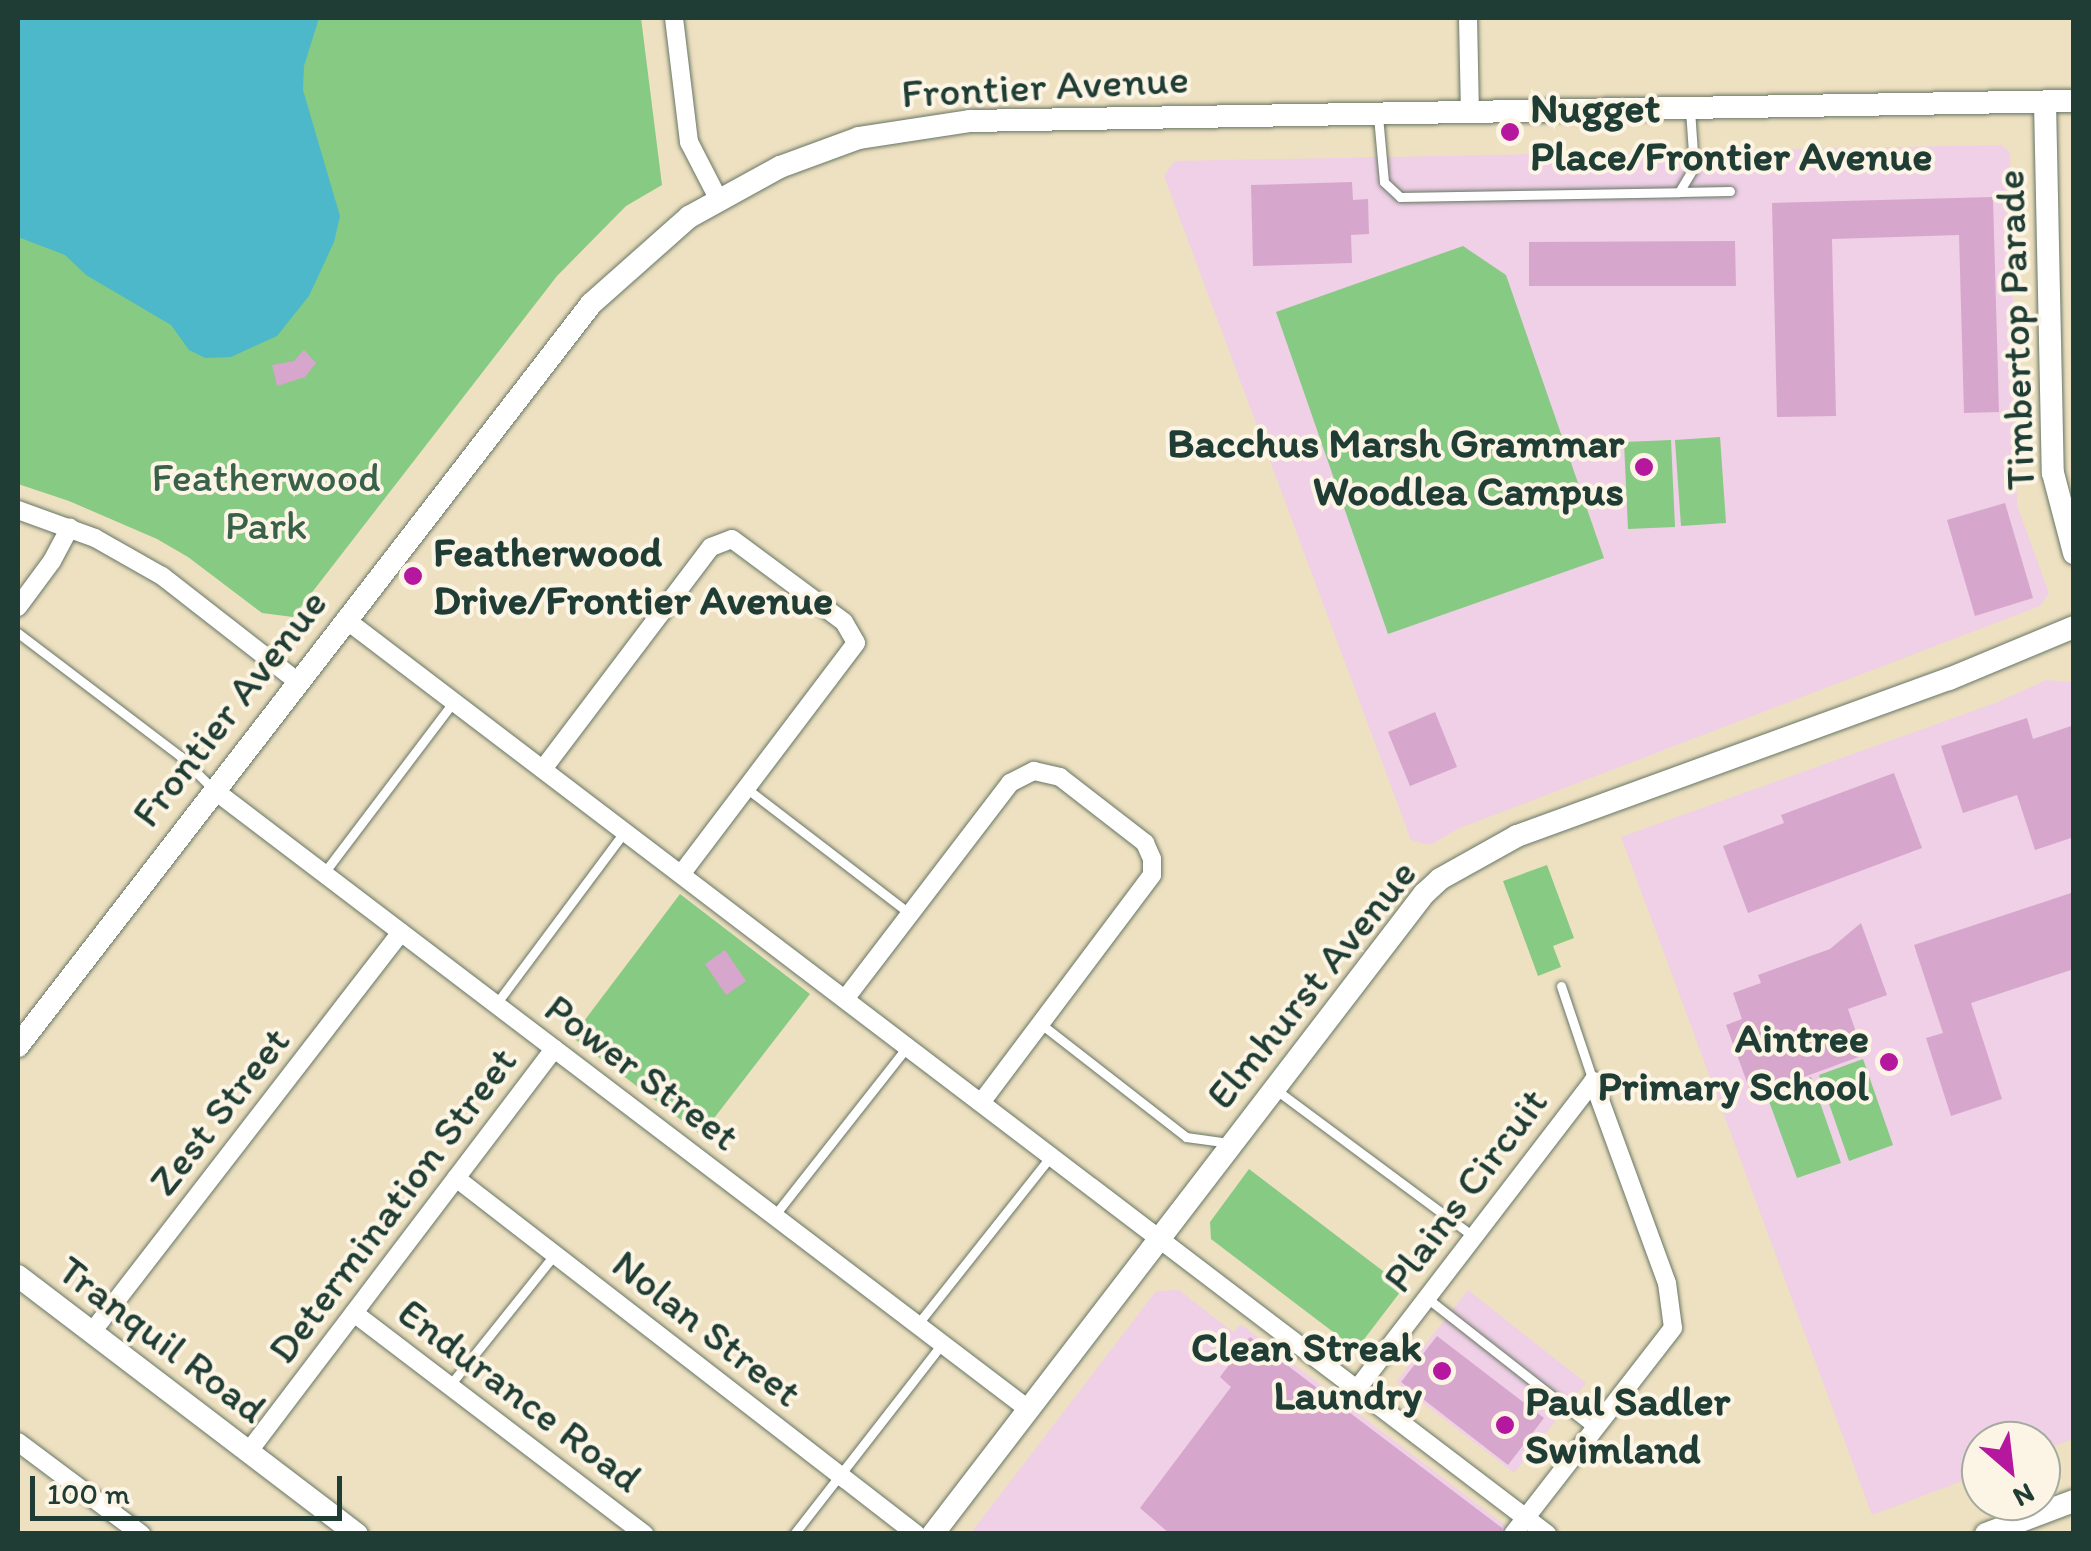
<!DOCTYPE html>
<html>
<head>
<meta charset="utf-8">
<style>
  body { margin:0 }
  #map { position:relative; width:2091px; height:1551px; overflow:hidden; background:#eee1c1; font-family:Itim,sans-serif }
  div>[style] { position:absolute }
  .built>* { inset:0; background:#efd0e6 }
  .green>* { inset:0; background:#87ca83 }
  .water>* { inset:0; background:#4db8c9 }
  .building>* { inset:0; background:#d7a6cc }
  .roads { filter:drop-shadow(0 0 2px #677665) drop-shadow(0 0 2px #677665) }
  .service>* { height:9px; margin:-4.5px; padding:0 4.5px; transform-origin:4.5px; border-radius:4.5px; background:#fff }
  .minor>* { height:18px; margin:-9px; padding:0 9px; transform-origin:9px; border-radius:9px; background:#fff }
  .tertiary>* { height:22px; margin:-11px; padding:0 11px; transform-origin:11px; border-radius:11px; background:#fff }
  .dots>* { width:28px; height:28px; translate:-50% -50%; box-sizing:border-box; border:5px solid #fcf5e5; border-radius:50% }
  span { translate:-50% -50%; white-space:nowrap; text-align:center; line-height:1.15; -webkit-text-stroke:8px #fcf5e5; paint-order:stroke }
  .street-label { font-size:42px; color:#1f3d34 }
  .poi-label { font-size:42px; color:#1f3d34; font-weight:700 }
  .left { translate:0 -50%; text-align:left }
  .right { translate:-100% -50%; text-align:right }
  .park-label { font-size:42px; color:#396048 }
  .frame { position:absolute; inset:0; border:20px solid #1f3d34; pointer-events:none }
  .north { position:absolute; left:1961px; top:1421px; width:100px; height:100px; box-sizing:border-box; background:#fcf5e5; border:2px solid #a4ab9e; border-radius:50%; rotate:152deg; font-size:28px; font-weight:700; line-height:40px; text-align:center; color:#1f3d34 }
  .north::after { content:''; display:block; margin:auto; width:35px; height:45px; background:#b5179e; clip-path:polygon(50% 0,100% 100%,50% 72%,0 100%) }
  .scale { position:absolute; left:30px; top:1476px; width:312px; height:45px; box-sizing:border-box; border:5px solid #1f3d34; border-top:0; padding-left:12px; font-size:30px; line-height:35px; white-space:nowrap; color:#1f3d34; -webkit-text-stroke:8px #fcf5e5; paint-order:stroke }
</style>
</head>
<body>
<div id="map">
  <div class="built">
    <i style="clip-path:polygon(2002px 145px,2010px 153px,2017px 505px,2049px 593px,2040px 606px,1460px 828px,1430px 845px,1411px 840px,1164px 176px,1174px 161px)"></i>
    <i style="clip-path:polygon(2046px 680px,2073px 682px,2073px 1439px,2041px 1451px,2041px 1441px,1981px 1441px,1981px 1474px,1872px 1515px,1621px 837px,1998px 702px)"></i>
    <i style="clip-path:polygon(1179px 1290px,1233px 1332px,1241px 1324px,1515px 1533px,970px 1534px,1156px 1291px)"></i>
    <i style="clip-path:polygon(1468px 1290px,1586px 1383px,1514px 1473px,1396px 1382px)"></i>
  </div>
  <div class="green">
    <i style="clip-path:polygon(18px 18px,641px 18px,662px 185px,626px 206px,557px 276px,293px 617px,262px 613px,188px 557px,157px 539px,69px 501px,18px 484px)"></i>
    <i style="clip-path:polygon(1463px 246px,1506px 275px,1604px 558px,1388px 634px,1276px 312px)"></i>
    <i style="clip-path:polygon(1720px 437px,1726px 523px,1681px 526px,1675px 440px)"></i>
    <i style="clip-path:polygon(1671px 440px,1675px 527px,1628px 529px,1624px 442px)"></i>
    <i style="clip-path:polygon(1547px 865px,1574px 938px,1553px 946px,1561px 967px,1538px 976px,1503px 881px)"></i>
    <i style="clip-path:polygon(680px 894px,810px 994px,701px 1135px,572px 1037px)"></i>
    <i style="clip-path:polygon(1863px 1059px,1893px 1145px,1849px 1161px,1819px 1075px)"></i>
    <i style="clip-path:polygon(1811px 1077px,1841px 1163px,1797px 1178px,1766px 1093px)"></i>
    <i style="clip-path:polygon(1249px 1169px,1404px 1287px,1362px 1342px,1349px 1344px,1211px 1239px,1210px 1222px)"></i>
  </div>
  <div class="water">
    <i style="clip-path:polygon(18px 18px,319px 18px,304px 66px,303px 90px,340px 216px,334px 242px,309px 296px,277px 336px,231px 357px,205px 358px,189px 350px,171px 325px,86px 275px,65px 255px,18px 237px)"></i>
  </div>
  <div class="building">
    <i style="clip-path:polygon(1352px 182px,1353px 200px,1368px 199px,1369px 234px,1351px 235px,1352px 263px,1253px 266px,1251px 185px)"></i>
    <i style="clip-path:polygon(1993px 197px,1999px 412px,1964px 413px,1959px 235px,1832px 239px,1836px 416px,1777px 417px,1772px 203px)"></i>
    <i style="clip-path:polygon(1735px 241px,1736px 286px,1529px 286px,1529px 242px)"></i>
    <i style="clip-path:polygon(304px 350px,316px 363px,305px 377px,277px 386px,272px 365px,294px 361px)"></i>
    <i style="clip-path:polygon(2005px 503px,2033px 598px,1975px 616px,1947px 520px)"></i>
    <i style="clip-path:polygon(1435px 712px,1457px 767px,1410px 786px,1388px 732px)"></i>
    <i style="clip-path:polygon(2027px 718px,2033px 739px,2074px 725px,2074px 837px,2035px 850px,2017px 795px,1963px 813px,1941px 746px)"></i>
    <i style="clip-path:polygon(1894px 773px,1922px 848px,1748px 913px,1723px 846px,1784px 823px,1781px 815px)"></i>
    <i style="clip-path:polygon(2074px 892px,2074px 969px,1971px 1003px,2002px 1099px,1951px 1116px,1926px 1038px,1943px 1033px,1914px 945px)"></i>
    <i style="clip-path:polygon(1861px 923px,1887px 995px,1848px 1009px,1864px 1055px,1752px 1096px,1726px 1025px,1742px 1019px,1733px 993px,1761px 983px,1758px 975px,1830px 949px)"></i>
    <i style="clip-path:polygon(725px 950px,746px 981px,726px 995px,705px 964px)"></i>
    <i style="clip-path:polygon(1437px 1336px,1544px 1418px,1508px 1465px,1401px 1382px)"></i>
    <i style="clip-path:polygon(1250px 1337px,1502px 1528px,1501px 1534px,1170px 1534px,1140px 1508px,1231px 1387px,1220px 1377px)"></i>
  </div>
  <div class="roads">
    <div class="service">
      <i style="left:1378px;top:116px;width:66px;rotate:84.8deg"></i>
      <i style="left:1384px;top:182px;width:22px;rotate:43deg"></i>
      <i style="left:1400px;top:197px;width:279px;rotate:-1deg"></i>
      <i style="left:1679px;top:192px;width:29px;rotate:-59deg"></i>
      <i style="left:1694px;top:167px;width:57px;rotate:-94deg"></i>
      <i style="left:1679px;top:192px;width:51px;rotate:-1.1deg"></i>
      <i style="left:18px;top:633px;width:203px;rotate:37.2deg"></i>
      <i style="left:180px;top:756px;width:48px;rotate:45deg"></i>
      <i style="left:746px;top:788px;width:207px;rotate:37.5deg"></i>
      <i style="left:324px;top:873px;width:216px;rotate:-52.9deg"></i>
      <i style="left:1561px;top:986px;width:100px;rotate:71.4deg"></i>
      <i style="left:496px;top:1004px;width:216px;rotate:-53.3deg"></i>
      <i style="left:1041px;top:1024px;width:184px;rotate:37.9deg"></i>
      <i style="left:1186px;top:1137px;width:43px;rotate:7.9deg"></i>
      <i style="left:1275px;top:1089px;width:248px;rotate:36.6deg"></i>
      <i style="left:774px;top:1216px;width:215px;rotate:-51.8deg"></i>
      <i style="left:1427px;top:1298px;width:212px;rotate:38.1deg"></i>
      <i style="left:917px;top:1325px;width:216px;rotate:-51.6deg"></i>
      <i style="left:450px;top:1385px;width:166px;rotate:-51.3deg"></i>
      <i style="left:794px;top:1534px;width:241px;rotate:-52.1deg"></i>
    </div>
    <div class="minor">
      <i style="left:674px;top:18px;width:125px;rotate:83.1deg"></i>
      <i style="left:689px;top:142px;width:65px;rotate:62.7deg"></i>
      <i style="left:1468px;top:18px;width:93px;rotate:88.8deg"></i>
      <i style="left:18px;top:510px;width:82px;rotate:20deg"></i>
      <i style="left:95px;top:538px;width:77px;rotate:29.6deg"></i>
      <i style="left:162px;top:576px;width:171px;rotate:37.9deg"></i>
      <i style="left:18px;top:607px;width:57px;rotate:-53.5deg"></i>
      <i style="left:52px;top:561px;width:38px;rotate:-62deg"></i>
      <i style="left:345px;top:619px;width:1511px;rotate:37.28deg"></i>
      <i style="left:543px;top:769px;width:278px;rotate:-52.9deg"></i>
      <i style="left:711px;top:547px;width:22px;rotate:-21deg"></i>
      <i style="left:732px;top:539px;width:139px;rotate:36.5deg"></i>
      <i style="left:844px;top:622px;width:24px;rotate:60deg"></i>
      <i style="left:856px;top:643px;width:290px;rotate:127.1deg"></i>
      <i style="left:214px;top:790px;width:1023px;rotate:37.25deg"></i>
      <i style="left:845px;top:999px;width:272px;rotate:-52.6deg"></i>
      <i style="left:1010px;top:783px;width:27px;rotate:-27deg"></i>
      <i style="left:1034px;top:771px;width:27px;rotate:13deg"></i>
      <i style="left:1060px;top:777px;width:108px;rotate:37.8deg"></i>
      <i style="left:1145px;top:843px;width:17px;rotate:66deg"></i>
      <i style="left:1152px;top:859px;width:16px;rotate:90deg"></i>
      <i style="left:1152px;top:875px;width:285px;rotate:126.9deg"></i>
      <i style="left:456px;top:1178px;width:582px;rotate:37.74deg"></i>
      <i style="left:354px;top:1313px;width:365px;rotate:37.3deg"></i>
      <i style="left:92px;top:1332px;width:505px;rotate:-52.31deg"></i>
      <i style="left:1357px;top:1389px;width:388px;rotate:-52.5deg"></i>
      <i style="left:1593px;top:1081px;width:215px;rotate:69.9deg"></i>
      <i style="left:1667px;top:1283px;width:45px;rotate:82.4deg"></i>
      <i style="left:1673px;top:1328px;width:261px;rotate:127.8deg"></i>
      <i style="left:18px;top:1442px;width:154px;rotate:36.8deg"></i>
      <i style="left:249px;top:1451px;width:505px;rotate:-52.81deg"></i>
    </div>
    <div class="tertiary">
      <i style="left:2045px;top:102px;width:371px;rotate:88.8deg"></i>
      <i style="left:2053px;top:473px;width:83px;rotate:75.3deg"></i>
      <i style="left:18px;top:1046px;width:937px;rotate:-52.32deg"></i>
      <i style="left:591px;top:304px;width:131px;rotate:-41.6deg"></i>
      <i style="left:689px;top:217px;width:104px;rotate:-28.8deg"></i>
      <i style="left:780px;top:167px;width:84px;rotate:-20.2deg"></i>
      <i style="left:859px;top:138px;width:112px;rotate:-8.7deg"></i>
      <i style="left:970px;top:121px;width:1104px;rotate:-1.04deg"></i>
      <i style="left:18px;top:1276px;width:426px;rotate:37.3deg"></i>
      <i style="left:933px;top:1534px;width:807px;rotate:-52.51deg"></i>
      <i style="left:1424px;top:894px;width:22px;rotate:-43deg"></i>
      <i style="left:1440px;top:879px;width:88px;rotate:-29.2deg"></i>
      <i style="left:1517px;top:836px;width:460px;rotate:-20deg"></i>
      <i style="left:1949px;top:679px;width:135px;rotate:-22.6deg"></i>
      <i style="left:1986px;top:1534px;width:94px;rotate:-20.6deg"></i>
    </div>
  </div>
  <div class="dots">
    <i style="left:1510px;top:132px;background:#b5179e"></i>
    <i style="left:1644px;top:467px;background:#b5179e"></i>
    <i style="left:413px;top:576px;background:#b5179e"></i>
    <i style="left:1889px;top:1062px;background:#b5179e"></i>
    <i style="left:1442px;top:1371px;background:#b5179e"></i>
    <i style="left:1505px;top:1425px;background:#b5179e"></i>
  </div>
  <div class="street-label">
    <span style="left:1045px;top:86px;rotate:-3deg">Frontier Avenue</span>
    <span style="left:2015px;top:330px;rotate:-92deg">Timbertop Parade</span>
    <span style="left:229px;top:708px;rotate:-52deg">Frontier Avenue</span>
    <span style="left:1311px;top:984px;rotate:-51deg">Elmhurst Avenue</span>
    <span style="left:642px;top:1072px;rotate:37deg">Power Street</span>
    <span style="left:219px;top:1111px;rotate:-52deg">Zest Street</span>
    <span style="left:1465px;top:1190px;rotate:-53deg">Plains Circuit</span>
    <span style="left:392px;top:1205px;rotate:-53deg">Determination Street</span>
    <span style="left:707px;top:1328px;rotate:38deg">Nolan Street</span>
    <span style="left:162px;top:1339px;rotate:37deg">Tranquil Road</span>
    <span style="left:520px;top:1395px;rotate:37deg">Endurance Road</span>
  </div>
  <div class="poi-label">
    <span class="left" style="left:1530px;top:132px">Nugget<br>Place/Frontier Avenue</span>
    <span class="right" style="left:1624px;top:467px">Bacchus Marsh Grammar<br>Woodlea Campus</span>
    <span class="left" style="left:433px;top:576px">Featherwood<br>Drive/Frontier Avenue</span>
    <span class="right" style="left:1869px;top:1062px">Aintree<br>Primary School</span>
    <span class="right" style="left:1422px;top:1371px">Clean Streak<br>Laundry</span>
    <span class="left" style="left:1525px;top:1425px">Paul Sadler<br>Swimland</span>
  </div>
  <div class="park-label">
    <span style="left:266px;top:501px">Featherwood<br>Park</span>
  </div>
  <div class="frame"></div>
  <div class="north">N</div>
  <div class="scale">100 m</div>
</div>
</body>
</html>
